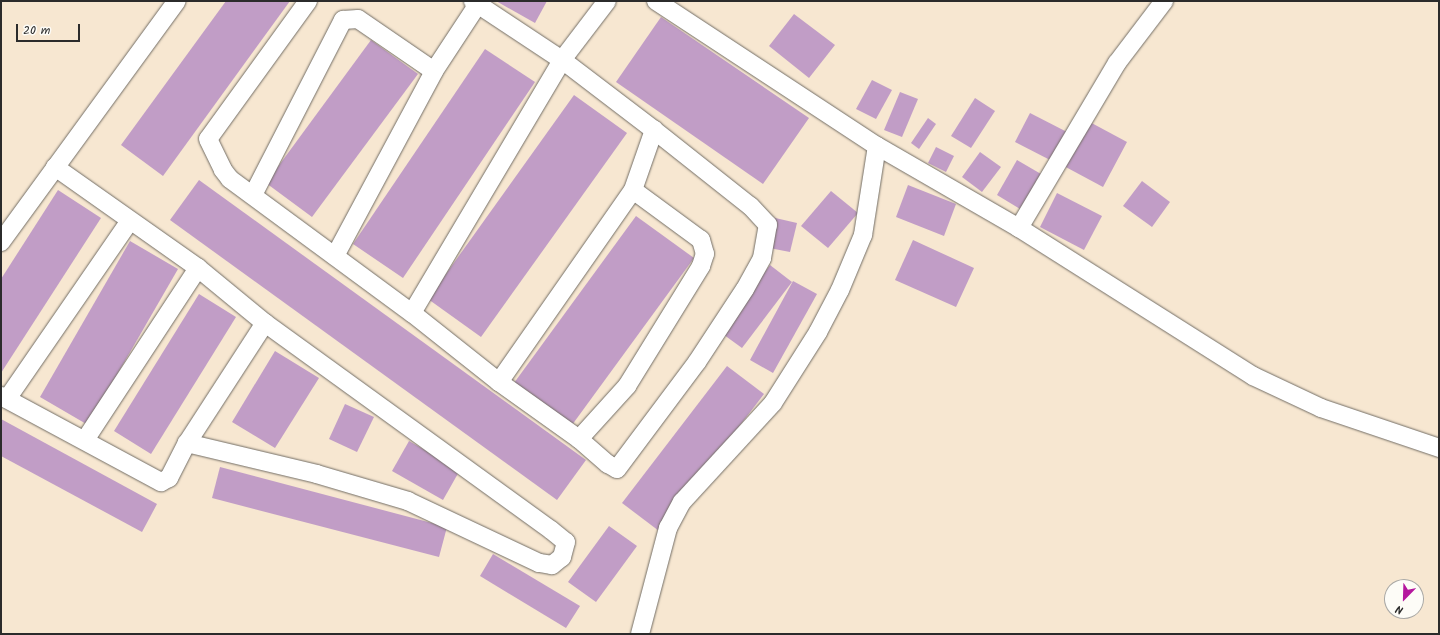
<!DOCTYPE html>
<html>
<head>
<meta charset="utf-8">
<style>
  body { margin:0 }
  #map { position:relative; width:1440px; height:635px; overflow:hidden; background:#f7e7d1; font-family:Kalam,sans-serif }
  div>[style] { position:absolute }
  .building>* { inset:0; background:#c19dc6 }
  .roads { filter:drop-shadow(0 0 1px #726d65) drop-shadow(0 0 1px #726d65) }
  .minor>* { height:18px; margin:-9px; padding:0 9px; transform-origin:9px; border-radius:9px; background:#fff }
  span { translate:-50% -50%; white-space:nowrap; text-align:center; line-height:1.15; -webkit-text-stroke:3.5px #fdfcf7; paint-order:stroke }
  .frame { position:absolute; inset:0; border:2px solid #2b2b2b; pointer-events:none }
  .north { position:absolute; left:1384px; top:579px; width:40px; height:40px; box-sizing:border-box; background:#fdfcf7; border:1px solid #a9a8a5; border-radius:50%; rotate:203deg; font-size:11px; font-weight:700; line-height:16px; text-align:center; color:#2b2b2b }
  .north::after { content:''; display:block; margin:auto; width:14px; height:18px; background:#b5179e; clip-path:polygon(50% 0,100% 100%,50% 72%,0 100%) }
  .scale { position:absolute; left:16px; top:24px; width:64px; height:18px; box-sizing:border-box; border:2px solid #2b2b2b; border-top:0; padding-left:5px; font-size:12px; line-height:14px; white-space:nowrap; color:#2b2b2b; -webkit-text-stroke:3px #fdfcf7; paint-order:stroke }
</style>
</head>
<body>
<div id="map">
  <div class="building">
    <i style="clip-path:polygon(226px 1px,290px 1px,163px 176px,121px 145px)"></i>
    <i style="clip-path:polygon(496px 1px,547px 1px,535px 23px)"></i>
    <i style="clip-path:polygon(794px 14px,835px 45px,809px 78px,769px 46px)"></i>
    <i style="clip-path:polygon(661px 17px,809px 118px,763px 184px,616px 82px)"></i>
    <i style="clip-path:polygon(371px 40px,418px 74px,312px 217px,266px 183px)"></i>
    <i style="clip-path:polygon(485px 49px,535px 82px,403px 278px,353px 244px)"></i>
    <i style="clip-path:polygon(872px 80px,892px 90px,876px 119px,856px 109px)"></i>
    <i style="clip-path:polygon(900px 92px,918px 99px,902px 137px,884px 130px)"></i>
    <i style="clip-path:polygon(574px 95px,627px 133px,481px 337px,428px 299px)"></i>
    <i style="clip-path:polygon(975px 98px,995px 111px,971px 148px,951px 136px)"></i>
    <i style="clip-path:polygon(1030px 113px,1067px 132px,1052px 161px,1015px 142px)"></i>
    <i style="clip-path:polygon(928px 118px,936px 124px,919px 149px,911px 143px)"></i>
    <i style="clip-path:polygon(1086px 120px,1127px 142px,1103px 187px,1062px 165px)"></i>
    <i style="clip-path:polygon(936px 147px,954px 156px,946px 172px,928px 163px)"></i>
    <i style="clip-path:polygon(980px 152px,1001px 167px,982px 192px,962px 177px)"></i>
    <i style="clip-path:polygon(1017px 160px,1041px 174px,1020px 209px,997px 195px)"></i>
    <i style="clip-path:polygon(199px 180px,586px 460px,557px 500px,170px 220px)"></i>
    <i style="clip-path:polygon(1142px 181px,1170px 202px,1152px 227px,1123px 206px)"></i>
    <i style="clip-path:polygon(908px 185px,956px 204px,944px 236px,896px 217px)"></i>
    <i style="clip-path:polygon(58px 190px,101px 218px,1px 373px,1px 279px)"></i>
    <i style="clip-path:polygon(831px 191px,858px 213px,828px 248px,801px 226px)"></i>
    <i style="clip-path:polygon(1057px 193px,1102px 216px,1084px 250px,1040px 227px)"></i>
    <i style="clip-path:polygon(636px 216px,694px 258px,572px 425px,514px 383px)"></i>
    <i style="clip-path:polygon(771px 217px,797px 223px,790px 252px,764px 247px)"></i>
    <i style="clip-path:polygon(913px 240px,974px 268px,956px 307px,895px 280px)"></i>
    <i style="clip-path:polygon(130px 241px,178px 269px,88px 425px,40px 397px)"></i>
    <i style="clip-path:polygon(770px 265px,792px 282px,742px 348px,720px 332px)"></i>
    <i style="clip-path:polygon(793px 281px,817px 294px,773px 373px,750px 360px)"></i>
    <i style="clip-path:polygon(199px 294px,236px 317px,151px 454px,114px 431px)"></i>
    <i style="clip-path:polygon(275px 351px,319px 378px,275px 448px,232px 422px)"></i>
    <i style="clip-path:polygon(727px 366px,764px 394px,659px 531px,622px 503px)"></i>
    <i style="clip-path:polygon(345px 404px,374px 417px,357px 452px,329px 439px)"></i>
    <i style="clip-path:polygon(1px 419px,157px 504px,142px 532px,1px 456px)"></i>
    <i style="clip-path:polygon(409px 441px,460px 470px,443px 500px,392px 471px)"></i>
    <i style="clip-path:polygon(220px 467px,447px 527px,439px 557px,212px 498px)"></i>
    <i style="clip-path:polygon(609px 526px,637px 546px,596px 602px,568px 582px)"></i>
    <i style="clip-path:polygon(493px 554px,580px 606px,566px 628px,480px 576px)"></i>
  </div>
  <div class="roads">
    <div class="minor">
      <i style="left:308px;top:1px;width:170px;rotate:125.9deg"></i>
      <i style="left:208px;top:139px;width:34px;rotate:64deg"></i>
      <i style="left:223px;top:170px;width:11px;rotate:52deg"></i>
      <i style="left:230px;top:179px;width:226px;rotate:36.4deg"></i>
      <i style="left:412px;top:313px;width:111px;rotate:38.4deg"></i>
      <i style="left:499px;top:382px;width:98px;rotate:35.5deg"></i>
      <i style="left:579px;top:439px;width:38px;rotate:41deg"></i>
      <i style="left:608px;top:464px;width:10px;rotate:29deg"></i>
      <i style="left:617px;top:469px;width:134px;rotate:-53.2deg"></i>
      <i style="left:697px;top:362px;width:87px;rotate:-56.7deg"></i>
      <i style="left:745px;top:289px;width:35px;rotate:-61deg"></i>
      <i style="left:762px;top:258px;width:34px;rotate:-80deg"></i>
      <i style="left:768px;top:225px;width:26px;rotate:-133deg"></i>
      <i style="left:750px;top:206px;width:122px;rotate:-141.6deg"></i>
      <i style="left:654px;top:130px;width:116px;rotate:-142.7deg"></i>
      <i style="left:562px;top:60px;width:107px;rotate:-146.5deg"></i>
      <i style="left:656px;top:1px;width:264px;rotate:33.3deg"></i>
      <i style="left:877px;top:146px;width:164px;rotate:30deg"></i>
      <i style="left:1019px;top:228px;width:277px;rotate:32.3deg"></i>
      <i style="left:1253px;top:376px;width:75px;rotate:25.2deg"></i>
      <i style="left:1321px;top:408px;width:125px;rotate:18.7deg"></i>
      <i style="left:55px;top:167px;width:175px;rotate:35.2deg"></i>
      <i style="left:198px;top:268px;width:87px;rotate:39.4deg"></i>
      <i style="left:265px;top:323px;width:353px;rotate:35.9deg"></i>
      <i style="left:551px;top:530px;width:19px;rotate:39deg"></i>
      <i style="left:566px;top:542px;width:16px;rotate:105deg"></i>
      <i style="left:562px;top:557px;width:13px;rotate:141deg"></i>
      <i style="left:552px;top:565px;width:13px;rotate:-171deg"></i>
      <i style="left:539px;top:563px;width:145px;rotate:-154.7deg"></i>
      <i style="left:408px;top:501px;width:95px;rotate:-163.5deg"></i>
      <i style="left:317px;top:474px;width:134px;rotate:-166.6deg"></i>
      <i style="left:253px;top:195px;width:197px;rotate:-62.8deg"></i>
      <i style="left:343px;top:20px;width:15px;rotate:-4deg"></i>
      <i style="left:358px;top:19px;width:92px;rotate:34.4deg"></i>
      <i style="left:1019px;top:228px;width:192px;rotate:-59.3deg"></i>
      <i style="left:1117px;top:63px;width:78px;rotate:-52.8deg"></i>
      <i style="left:1px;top:242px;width:298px;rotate:-53.9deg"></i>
      <i style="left:335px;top:256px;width:210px;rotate:-61.8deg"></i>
      <i style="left:434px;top:71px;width:80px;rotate:-56.7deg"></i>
      <i style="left:412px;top:313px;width:294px;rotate:-59.3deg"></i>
      <i style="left:562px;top:60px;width:74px;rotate:-52.7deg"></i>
      <i style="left:499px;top:382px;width:234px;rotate:-55.1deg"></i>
      <i style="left:633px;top:190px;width:64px;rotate:-70.7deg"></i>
      <i style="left:1px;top:396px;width:182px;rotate:28.3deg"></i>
      <i style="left:161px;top:482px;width:9px;rotate:-27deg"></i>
      <i style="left:169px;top:478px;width:39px;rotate:-63deg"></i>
      <i style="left:187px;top:443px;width:143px;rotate:-57deg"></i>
      <i style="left:7px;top:399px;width:216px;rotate:-55.4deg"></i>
      <i style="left:579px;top:439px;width:72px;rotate:-47.8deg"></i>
      <i style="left:627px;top:386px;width:141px;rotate:-58.3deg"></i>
      <i style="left:701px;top:266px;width:13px;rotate:-72deg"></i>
      <i style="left:705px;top:254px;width:15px;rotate:-106deg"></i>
      <i style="left:701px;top:240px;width:84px;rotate:-143.7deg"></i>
      <i style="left:85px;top:440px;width:206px;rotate:-56.7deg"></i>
      <i style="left:640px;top:634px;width:110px;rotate:-75.2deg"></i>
      <i style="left:668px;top:528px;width:30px;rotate:-62deg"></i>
      <i style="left:682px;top:502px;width:134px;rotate:-47.4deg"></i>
      <i style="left:773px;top:403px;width:84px;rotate:-57.6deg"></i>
      <i style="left:818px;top:332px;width:47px;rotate:-62.4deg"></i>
      <i style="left:840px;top:290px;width:60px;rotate:-67.3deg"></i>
      <i style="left:863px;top:235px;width:90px;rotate:-81.1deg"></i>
    </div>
  </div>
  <div class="frame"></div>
  <div class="north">N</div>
  <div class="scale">20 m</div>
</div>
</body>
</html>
